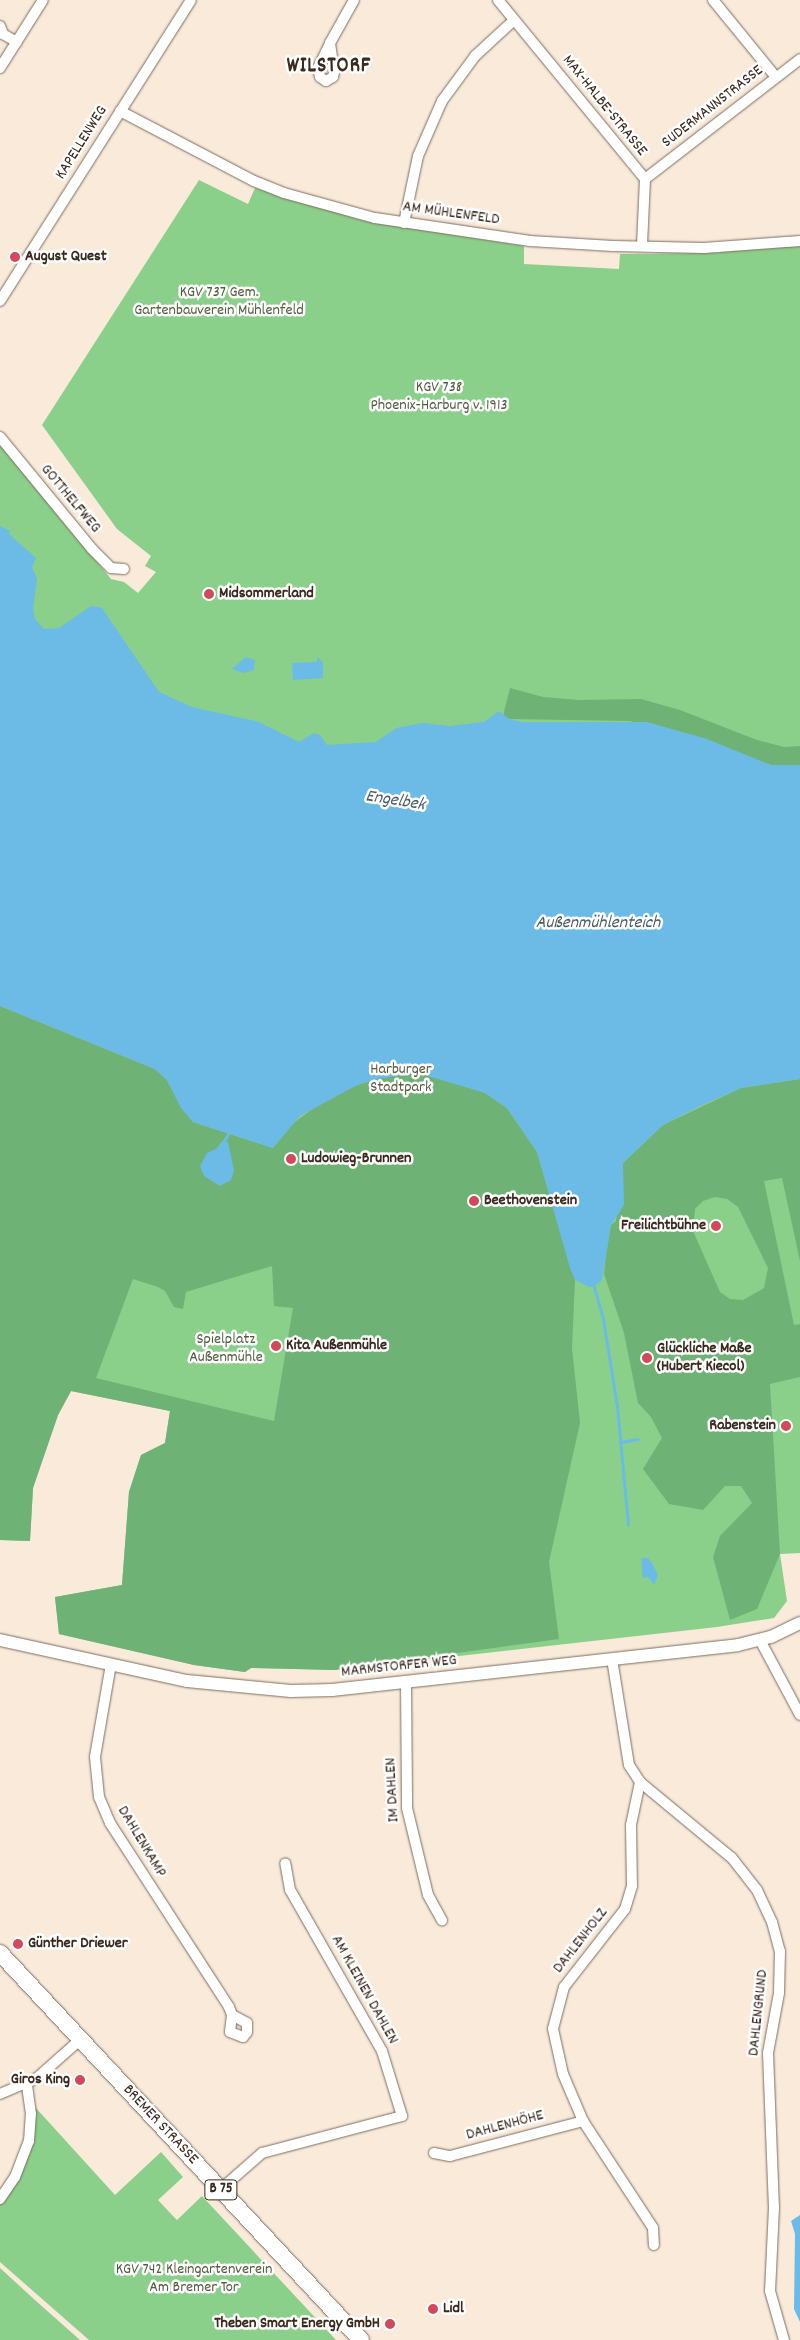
<!DOCTYPE html>
<html>
<head>
<meta charset="utf-8">
<style>
  body { margin:0 }
  #map { position:relative; width:800px; height:2340px; overflow:hidden; background:#f9eada; font-family:Dekko,sans-serif }
  div>[style] { position:absolute }
  .green>* { inset:0; background:#8ad08a }
  .forest>* { inset:0; background:#6fb276 }
  .water>* { inset:0; background:#6bbbe6 }
  .stream>* { height:3px; margin:-1.5px; padding:0 1.5px; transform-origin:1.5px; border-radius:1.5px; background:#6bbbe6 }
  .roads { filter:drop-shadow(0 0 1px #7e6d60) drop-shadow(0 0 1px #7e6d60) }
  .minor>* { height:10px; margin:-5px; padding:0 5px; transform-origin:5px; border-radius:5px; background:#fff }
  .tertiary>* { height:12px; margin:-6px; padding:0 6px; transform-origin:6px; border-radius:6px; background:#fff }
  .primary>* { height:16px; margin:-8px; padding:0 8px; transform-origin:8px; border-radius:8px; background:#fff }
  .dots>* { width:14px; height:14px; translate:-50% -50%; box-sizing:border-box; border:2px solid #fff; border-radius:50% }
  span { translate:-50% -50%; white-space:nowrap; text-align:center; line-height:1.15; -webkit-text-stroke:5px #fff; paint-order:stroke }
  .shield-label span { padding:1px 4px; background:#fff; border:1px solid; border-radius:4px; -webkit-text-stroke-width:0 }
  .shield-label { font-size:15px; color:#3b2a1e; font-weight:700 }
  .street-label { font-size:16px; color:#3b2a1e }
  .poi-label { font-size:16px; color:#3b2a1e; font-weight:700 }
  .left { translate:0 -50%; text-align:left }
  .right { translate:-100% -50%; text-align:right }
  .park-label { font-size:16px; color:#535c3e }
  .water-label { font-size:18px; color:#4c5d64; font-style:italic }
  .district-label { font-size:21px; color:#3b2a1e; font-weight:700; letter-spacing:1px }
</style>
</head>
<body>
<div id="map">
  <div class="green">
    <i style="clip-path:polygon(199px 180px,248px 204px,255px 188px,365px 221px,524px 246px,524px 264px,619px 269px,620px 254px,710px 253px,800px 246px,800px 1553px,780px 1554px,787px 1601px,774px 1618px,717px 1627px,335px 1670px,251px 1668px,245px 1672px,194px 1665px,59px 1634px,55px 1597px,122px 1585px,129px 1492px,141px 1455px,165px 1443px,170px 1411px,71px 1391px,58px 1415px,33px 1488px,30px 1541px,0 1540px,0 443px,111px 579px,124px 582px,138px 593px,156px 572px,145px 566px,151px 556px,117px 529px,42px 425px)"></i>
    <i style="clip-path:polygon(35px 2107px,115px 2195px,161px 2152px,183px 2177px,158px 2200px,172px 2215px,177px 2220px,202px 2196px,336px 2340px,89px 2340px,0 2262px,0 2203px,10px 2191px)"></i>
    <i style="clip-path:polygon(0 2268px,36px 2301px,80px 2340px,0 2340px)"></i>
  </div>
  <div class="forest">
    <i style="clip-path:polygon(510px 688px,543px 697px,579px 700px,641px 699px,680px 710px,757px 740px,784px 747px,800px 746px,800px 765px,771px 765px,630px 721px,509px 719px,503px 716px)"></i>
    <i style="clip-path:polygon(evenodd,0 1006px,155px 1069px,167px 1080px,181px 1107px,193px 1122px,273px 1148px,291px 1125px,319px 1104px,357px 1085px,391px 1075px,418px 1073px,448px 1079px,485px 1093px,507px 1108px,537px 1152px,575px 1280px,572px 1348px,580px 1423px,549px 1562px,559px 1639px,335px 1670px,251px 1668px,245px 1672px,194px 1665px,59px 1634px,55px 1597px,122px 1585px,129px 1492px,141px 1455px,165px 1443px,170px 1411px,71px 1391px,58px 1415px,33px 1488px,30px 1541px,0 1540px,0 1006px,272px 1266px,274px 1306px,293px 1308px,274px 1421px,96px 1378px,133px 1279px,158px 1287px,165px 1291px,174px 1307px,183px 1309px,186px 1292px,272px 1266px)"></i>
    <i style="clip-path:polygon(evenodd,800px 1079px,800px 1261px,782px 1178px,764px 1181px,794px 1325px,800px 1324px,800px 1377px,770px 1384px,780px 1554px,757px 1609px,730px 1620px,713px 1557px,720px 1536px,752px 1503px,741px 1486px,725px 1486px,703px 1510px,669px 1504px,643px 1469px,662px 1438px,651px 1417px,638px 1403px,624px 1333px,604px 1274px,606px 1254px,611px 1225px,616px 1221px,623px 1163px,663px 1125px,741px 1088px,800px 1079px,715px 1197px,727px 1199px,738px 1207px,768px 1268px,764px 1288px,743px 1300px,730px 1299px,720px 1292px,693px 1231px,695px 1209px,703px 1201px,715px 1197px)"></i>
  </div>
  <div class="water">
    <i style="clip-path:polygon(0 526px,10px 531px,9px 534px,36px 558px,32px 567px,37px 579px,33px 608px,35px 619px,44px 629px,59px 628px,91px 606px,102px 608px,159px 692px,192px 707px,259px 722px,299px 742px,314px 733px,320px 735px,327px 745px,376px 742px,396px 728px,423px 723px,449px 726px,484px 722px,499px 711px,509px 719px,522px 722px,647px 722px,707px 739px,771px 765px,800px 765px,800px 1079px,741px 1088px,700px 1106px,663px 1125px,623px 1163px,624px 1205px,611px 1225px,602px 1280px,594px 1287px,589px 1287px,575px 1280px,570px 1268px,537px 1152px,507px 1108px,485px 1093px,418px 1073px,377px 1079px,357px 1085px,300px 1116px,273px 1148px,193px 1122px,181px 1108px,167px 1080px,155px 1069px,0 1006px)"></i>
    <i style="clip-path:polygon(246px 657px,255px 660px,254px 670px,243px 673px,232px 669px)"></i>
    <i style="clip-path:polygon(317px 657px,323px 662px,323px 678px,293px 680px,292px 663px,317px 662px)"></i>
    <i style="clip-path:polygon(222px 1141px,228px 1142px,234px 1170px,231px 1180px,220px 1186px,204px 1176px,200px 1166px,207px 1153px,216px 1149px)"></i>
    <i style="clip-path:polygon(641px 1558px,648px 1558px,652px 1563px,658px 1575px,654px 1585px,648px 1577px,643px 1578px)"></i>
    <i style="clip-path:polygon(800px 2215px,800px 2322px,794px 2309px,795px 2234px,791px 2221px)"></i>
  </div>
  <div class="stream">
    <i style="left:224px;top:1141px;width:8px;rotate:-60deg"></i>
    <i style="left:594px;top:1287px;width:33px;rotate:74deg"></i>
    <i style="left:603px;top:1319px;width:88px;rotate:80.9deg"></i>
    <i style="left:617px;top:1406px;width:119px;rotate:84.7deg"></i>
    <i style="left:621px;top:1442px;width:17px;rotate:-10deg"></i>
  </div>
  <div class="roads">
    <div class="minor">
      <i style="left:498px;top:0;width:232px;rotate:50.6deg"></i>
      <i style="left:645px;top:179px;width:67px;rotate:92.6deg"></i>
      <i style="left:713px;top:0;width:98px;rotate:50.8deg"></i>
      <i style="left:0;top:26px;width:9px;rotate:69deg"></i>
      <i style="left:3px;top:34px;width:16px;rotate:30deg"></i>
      <i style="left:330px;top:43px;width:29px;rotate:82deg"></i>
      <i style="left:334px;top:72px;width:5px;rotate:101deg"></i>
      <i style="left:333px;top:77px;width:8px;rotate:150deg"></i>
      <i style="left:326px;top:81px;width:7px;rotate:-146deg"></i>
      <i style="left:320px;top:77px;width:9px;rotate:-103deg"></i>
      <i style="left:318px;top:68px;width:28px;rotate:-64deg"></i>
      <i style="left:330px;top:43px;width:49px;rotate:-60.8deg"></i>
      <i style="left:0;top:68px;width:80px;rotate:-57.7deg"></i>
      <i style="left:120px;top:111px;width:151px;rotate:27.6deg"></i>
      <i style="left:254px;top:181px;width:32px;rotate:22deg"></i>
      <i style="left:284px;top:193px;width:94px;rotate:15.4deg"></i>
      <i style="left:375px;top:218px;width:157px;rotate:8.4deg"></i>
      <i style="left:530px;top:241px;width:83px;rotate:3.4deg"></i>
      <i style="left:613px;top:246px;width:91px;rotate:1.3deg"></i>
      <i style="left:704px;top:248px;width:96px;rotate:-4.2deg"></i>
      <i style="left:645px;top:179px;width:196px;rotate:-37.7deg"></i>
      <i style="left:404px;top:223px;width:68px;rotate:-78.2deg"></i>
      <i style="left:418px;top:156px;width:60px;rotate:-66.4deg"></i>
      <i style="left:442px;top:101px;width:56px;rotate:-53.7deg"></i>
      <i style="left:475px;top:56px;width:53px;rotate:-42.7deg"></i>
      <i style="left:0;top:301px;width:356px;rotate:-57.6deg"></i>
      <i style="left:0;top:437px;width:145px;rotate:50.6deg"></i>
      <i style="left:92px;top:549px;width:27px;rotate:45deg"></i>
      <i style="left:111px;top:568px;width:13px;rotate:4deg"></i>
      <i style="left:760px;top:1640px;width:85px;rotate:61.9deg"></i>
      <i style="left:612px;top:1659px;width:107px;rotate:80.9deg"></i>
      <i style="left:629px;top:1765px;width:20px;rotate:57deg"></i>
      <i style="left:640px;top:1782px;width:119px;rotate:39.6deg"></i>
      <i style="left:732px;top:1858px;width:41px;rotate:52deg"></i>
      <i style="left:757px;top:1890px;width:35px;rotate:65deg"></i>
      <i style="left:772px;top:1922px;width:30px;rotate:75deg"></i>
      <i style="left:780px;top:1951px;width:42px;rotate:91.4deg"></i>
      <i style="left:779px;top:1993px;width:61px;rotate:100.4deg"></i>
      <i style="left:768px;top:2053px;width:154px;rotate:87.8deg"></i>
      <i style="left:774px;top:2207px;width:84px;rotate:92.7deg"></i>
      <i style="left:770px;top:2291px;width:51px;rotate:74.1deg"></i>
      <i style="left:111px;top:1664px;width:94px;rotate:99.8deg"></i>
      <i style="left:95px;top:1757px;width:40px;rotate:84.3deg"></i>
      <i style="left:99px;top:1797px;width:28px;rotate:67deg"></i>
      <i style="left:110px;top:1823px;width:219px;rotate:57.1deg"></i>
      <i style="left:229px;top:2007px;width:9px;rotate:69deg"></i>
      <i style="left:232px;top:2015px;width:17px;rotate:97deg"></i>
      <i style="left:230px;top:2032px;width:14px;rotate:21deg"></i>
      <i style="left:243px;top:2037px;width:6px;rotate:-51deg"></i>
      <i style="left:247px;top:2032px;width:9px;rotate:-90deg"></i>
      <i style="left:247px;top:2023px;width:17px;rotate:-152deg"></i>
      <i style="left:406px;top:1683px;width:125px;rotate:89.5deg"></i>
      <i style="left:407px;top:1808px;width:89px;rotate:76.4deg"></i>
      <i style="left:428px;top:1895px;width:29px;rotate:61deg"></i>
      <i style="left:640px;top:1782px;width:44px;rotate:101.8deg"></i>
      <i style="left:631px;top:1825px;width:61px;rotate:89.1deg"></i>
      <i style="left:632px;top:1886px;width:24px;rotate:107deg"></i>
      <i style="left:625px;top:1909px;width:99px;rotate:128deg"></i>
      <i style="left:564px;top:1987px;width:43px;rotate:104.7deg"></i>
      <i style="left:553px;top:2029px;width:46px;rotate:77.5deg"></i>
      <i style="left:563px;top:2074px;width:51px;rotate:66.9deg"></i>
      <i style="left:583px;top:2121px;width:128px;rotate:56.8deg"></i>
      <i style="left:653px;top:2228px;width:17px;rotate:87deg"></i>
      <i style="left:0;top:2094px;width:40px;rotate:-23.4deg"></i>
      <i style="left:37px;top:2078px;width:59px;rotate:-41.6deg"></i>
      <i style="left:434px;top:2153px;width:16px;rotate:11deg"></i>
      <i style="left:450px;top:2156px;width:138px;rotate:-14.7deg"></i>
      <i style="left:221px;top:2189px;width:55px;rotate:-41.3deg"></i>
      <i style="left:262px;top:2153px;width:145px;rotate:-14.8deg"></i>
      <i style="left:402px;top:2116px;width:68px;rotate:-107.1deg"></i>
      <i style="left:382px;top:2051px;width:185px;rotate:-119.7deg"></i>
      <i style="left:290px;top:1890px;width:27px;rotate:-100deg"></i>
      <i style="left:0;top:2199px;width:27px;rotate:-56deg"></i>
      <i style="left:15px;top:2177px;width:39px;rotate:-69deg"></i>
      <i style="left:29px;top:2141px;width:27px;rotate:-86deg"></i>
      <i style="left:31px;top:2114px;width:30px;rotate:-98deg"></i>
    </div>
    <div class="tertiary">
      <i style="left:0;top:1640px;width:191px;rotate:12.4deg"></i>
      <i style="left:187px;top:1681px;width:104px;rotate:5.5deg"></i>
      <i style="left:291px;top:1691px;width:41px;rotate:-1.4deg"></i>
      <i style="left:332px;top:1690px;width:408px;rotate:-6.3deg"></i>
      <i style="left:738px;top:1645px;width:34px;rotate:-14deg"></i>
      <i style="left:771px;top:1637px;width:32px;rotate:-26deg"></i>
    </div>
    <div class="primary">
      <i style="left:0;top:1953px;width:529px;rotate:46.99deg"></i>
    </div>
  </div>
  <div class="dots">
    <i style="left:15px;top:257px;background:#d1495b"></i>
    <i style="left:209px;top:594px;background:#d1495b"></i>
    <i style="left:291px;top:1159px;background:#d1495b"></i>
    <i style="left:474px;top:1201px;background:#d1495b"></i>
    <i style="left:716px;top:1226px;background:#d1495b"></i>
    <i style="left:276px;top:1346px;background:#d1495b"></i>
    <i style="left:647px;top:1358px;background:#d1495b"></i>
    <i style="left:786px;top:1426px;background:#d1495b"></i>
    <i style="left:18px;top:1944px;background:#d1495b"></i>
    <i style="left:80px;top:2080px;background:#d1495b"></i>
    <i style="left:433px;top:2309px;background:#d1495b"></i>
    <i style="left:390px;top:2324px;background:#d1495b"></i>
  </div>
  <div class="shield-label">
    <span style="left:221px;top:2190px">B 75</span>
  </div>
  <div class="street-label">
    <span style="left:604px;top:106px;rotate:51deg">MAX-HALBE-STRASSE</span>
    <span style="left:713px;top:107px;rotate:-38deg">SUDERMANNSTRASSE</span>
    <span style="left:82px;top:143px;rotate:-58deg">KAPELLENWEG</span>
    <span style="left:451px;top:214px;rotate:8deg">AM MÜHLENFELD</span>
    <span style="left:70px;top:499px;rotate:50deg">GOTTHELFWEG</span>
    <span style="left:399px;top:1667px;rotate:-6deg">MARMSTORFER WEG</span>
    <span style="left:393px;top:1790px;rotate:-93deg">IM DAHLEN</span>
    <span style="left:141px;top:1842px;rotate:59deg">DAHLENKAMP</span>
    <span style="left:581px;top:1941px;rotate:-52deg">DAHLENHOLZ</span>
    <span style="left:364px;top:1990px;rotate:61deg">AM KLEINEN DAHLEN</span>
    <span style="left:759px;top:2013px;rotate:-84deg">DAHLENGRUND</span>
    <span style="left:160px;top:2125px;rotate:47deg">BREMER STRASSE</span>
    <span style="left:505px;top:2126px;rotate:-15deg">DAHLENHÖHE</span>
  </div>
  <div class="poi-label">
    <span class="left" style="left:25px;top:257px">August Quest</span>
    <span class="left" style="left:219px;top:594px">Midsommerland</span>
    <span class="left" style="left:301px;top:1159px">Ludowieg-Brunnen</span>
    <span class="left" style="left:484px;top:1201px">Beethovenstein</span>
    <span class="right" style="left:706px;top:1226px">Freilichtbühne</span>
    <span class="left" style="left:286px;top:1346px">Kita Außenmühle</span>
    <span class="left" style="left:657px;top:1358px">Glückliche Maße<br>(Hubert Kiecol)</span>
    <span class="right" style="left:776px;top:1426px">Rabenstein</span>
    <span class="left" style="left:28px;top:1944px">Günther Driewer</span>
    <span class="right" style="left:70px;top:2080px">Giros King</span>
    <span class="left" style="left:443px;top:2309px">Lidl</span>
    <span class="right" style="left:380px;top:2324px">Theben Smart Energy GmbH</span>
  </div>
  <div class="park-label">
    <span style="left:219px;top:302px">KGV 737 Gem.<br>Gartenbauverein Mühlenfeld</span>
    <span style="left:439px;top:397px">KGV 738<br>Phoenix-Harburg v. 1913</span>
    <span style="left:401px;top:1079px">Harburger<br>Stadtpark</span>
    <span style="left:226px;top:1349px">Spielplatz<br>Außenmühle</span>
    <span style="left:194px;top:2279px">KGV 742 Kleingartenverein<br>Am Bremer Tor</span>
  </div>
  <div class="water-label">
    <span style="left:395px;top:802px;rotate:9deg">Engelbek</span>
    <span style="left:598px;top:924px">Außenmühlenteich</span>
  </div>
  <div class="district-label">
    <span style="left:329px;top:67px">WILSTORF</span>
  </div>
</div>
</body>
</html>
